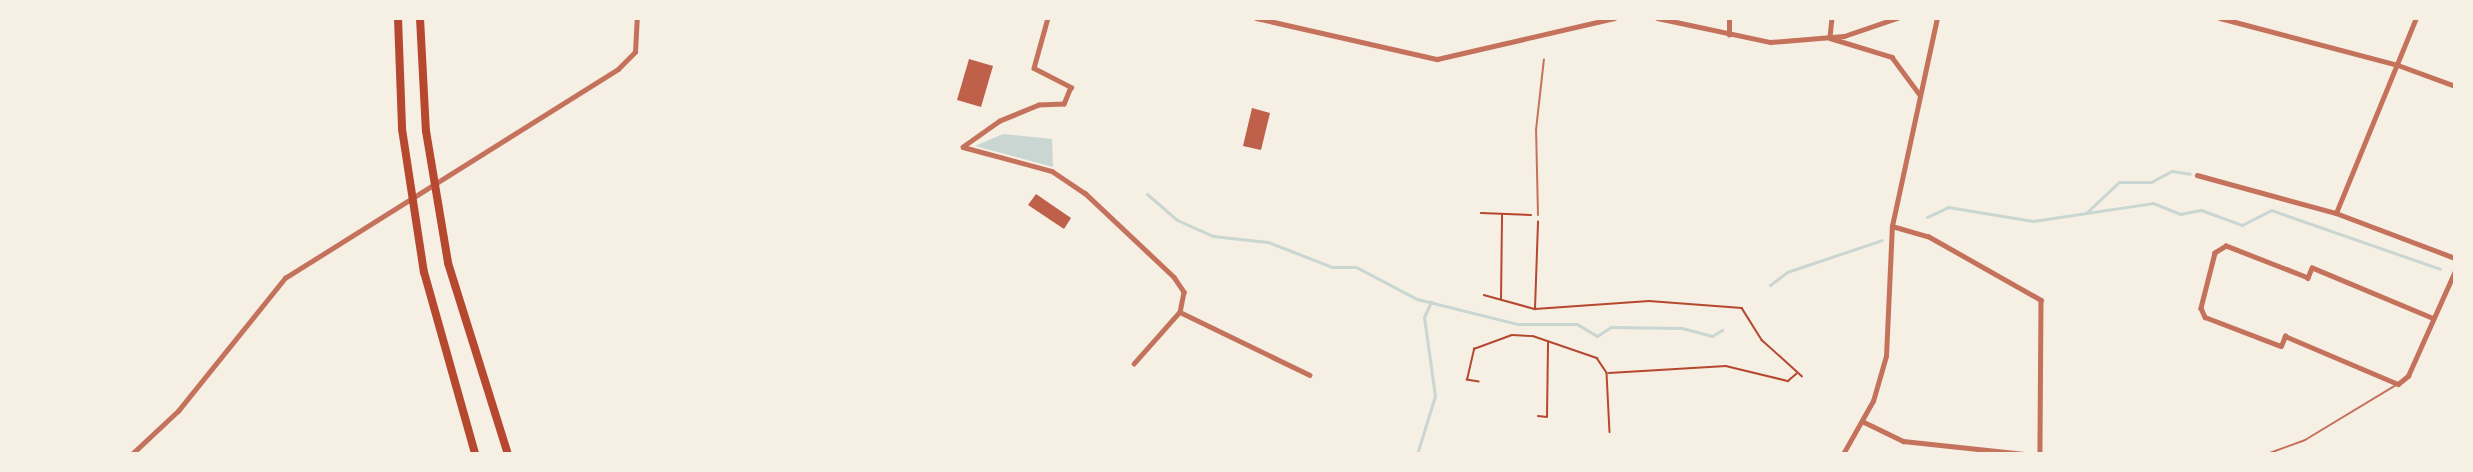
<!DOCTYPE html>
<html>
<head>
<meta charset="utf-8">
<style>
  body { margin:0 }
  #map { position:relative; width:2473px; height:472px; overflow:hidden; background:#f6efe4; font-family:"Sofia Sans Condensed",sans-serif }
  div>[style] { position:absolute }
  .water>* { inset:0; background:#c9d6d2 }
  .stream>* { height:3px; margin:-1.5px; padding:0 1.5px; transform-origin:1.5px; border-radius:1.5px; background:#c9d6d2 }
  .building>* { inset:0; background:#bf614a }
  .path>* { height:1.5px; margin:-0.75px; padding:0 0.75px; transform-origin:0.75px; border-radius:0.75px; background:#b5482f }
  .service>* { height:2px; margin:-1px; padding:0 1px; transform-origin:1px; border-radius:1px; background:#c5725c }
  .minor>* { height:4.5px; margin:-2.25px; padding:0 2.25px; transform-origin:2.25px; border-radius:2.25px; background:#c5725c }
  .tertiary>* { height:5px; margin:-2.5px; padding:0 2.5px; transform-origin:2.5px; border-radius:2.5px; background:#c5725c }
  .motorway>* { height:8px; margin:-4px; padding:0 4px; transform-origin:4px; border-radius:4px; background:#b5482f }
  span { translate:-50% -50%; white-space:nowrap; text-align:center; line-height:1.15; -webkit-text-stroke:6px #f6efe4; paint-order:stroke }
  .frame { position:absolute; inset:0; border:20px solid #f6efe4; pointer-events:none }
</style>
</head>
<body>
<div id="map">
  <div class="water">
    <i style="clip-path:polygon(1003px 134px,1052px 139px,1053px 167px,975px 146px)"></i>
  </div>
  <div class="stream">
    <i style="left:1147px;top:194px;width:40px;rotate:41deg"></i>
    <i style="left:1177px;top:220px;width:39px;rotate:24deg"></i>
    <i style="left:1213px;top:236px;width:55px;rotate:6.2deg"></i>
    <i style="left:1268px;top:242px;width:69px;rotate:21.3deg"></i>
    <i style="left:1332px;top:267px;width:24px"></i>
    <i style="left:1356px;top:267px;width:69px;rotate:27.7deg"></i>
    <i style="left:1417px;top:299px;width:103px;rotate:14deg"></i>
    <i style="left:1517px;top:324px;width:60px"></i>
    <i style="left:1577px;top:324px;width:23px;rotate:31deg"></i>
    <i style="left:1597px;top:336px;width:17px;rotate:-33deg"></i>
    <i style="left:1611px;top:327px;width:71px;rotate:0.8deg"></i>
    <i style="left:1682px;top:328px;width:31px;rotate:15deg"></i>
    <i style="left:1712px;top:336px;width:12px;rotate:-31deg"></i>
    <i style="left:2086px;top:213px;width:45px;rotate:-43.2deg"></i>
    <i style="left:2119px;top:182px;width:32px"></i>
    <i style="left:2151px;top:182px;width:24px;rotate:-28deg"></i>
    <i style="left:2172px;top:171px;width:18px;rotate:9deg"></i>
    <i style="left:1927px;top:217px;width:23px;rotate:-25deg"></i>
    <i style="left:1948px;top:207px;width:86px;rotate:9.4deg"></i>
    <i style="left:2033px;top:221px;width:121px;rotate:-8.5deg"></i>
    <i style="left:2153px;top:203px;width:29px;rotate:22deg"></i>
    <i style="left:2180px;top:214px;width:21px;rotate:-11deg"></i>
    <i style="left:2201px;top:210px;width:44px;rotate:20.1deg"></i>
    <i style="left:2242px;top:225px;width:33px;rotate:-27deg"></i>
    <i style="left:2271px;top:210px;width:179px;rotate:19.2deg"></i>
    <i style="left:1770px;top:285px;width:21px;rotate:-37deg"></i>
    <i style="left:1787px;top:272px;width:100px;rotate:-18.6deg"></i>
    <i style="left:1417px;top:454px;width:61px;rotate:-72.8deg"></i>
    <i style="left:1435px;top:396px;width:80px;rotate:-97.9deg"></i>
    <i style="left:1424px;top:317px;width:17px;rotate:-65deg"></i>
  </div>
  <div class="building">
    <i style="clip-path:polygon(969px 59px,993px 66px,981px 107px,957px 100px)"></i>
    <i style="clip-path:polygon(1252px 108px,1270px 113px,1261px 150px,1243px 146px)"></i>
    <i style="clip-path:polygon(1036px 194px,1071px 218px,1064px 229px,1028px 205px)"></i>
  </div>
  <div class="path">
    <i style="left:1481px;top:213px;width:50px;rotate:2.3deg"></i>
    <i style="left:1484px;top:295px;width:53px;rotate:15.4deg"></i>
    <i style="left:1535px;top:309px;width:114px;rotate:-4deg"></i>
    <i style="left:1649px;top:301px;width:93px;rotate:4.3deg"></i>
    <i style="left:1742px;top:308px;width:38px;rotate:58deg"></i>
    <i style="left:1762px;top:340px;width:54px;rotate:42deg"></i>
    <i style="left:1501px;top:300px;width:85px;rotate:-89.3deg"></i>
    <i style="left:1535px;top:309px;width:87px;rotate:-88deg"></i>
    <i style="left:1609px;top:373px;width:117px;rotate:-3.4deg"></i>
    <i style="left:1726px;top:366px;width:64px;rotate:13.6deg"></i>
    <i style="left:1788px;top:381px;width:11px;rotate:-41deg"></i>
    <i style="left:1479px;top:382px;width:12px;rotate:-171deg"></i>
    <i style="left:1467px;top:380px;width:32px;rotate:-77deg"></i>
    <i style="left:1474px;top:349px;width:40px;rotate:-20.2deg"></i>
    <i style="left:1512px;top:335px;width:21px;rotate:3deg"></i>
    <i style="left:1533px;top:336px;width:68px;rotate:19deg"></i>
    <i style="left:1597px;top:358px;width:18px;rotate:56deg"></i>
    <i style="left:1607px;top:373px;width:59px;rotate:87.1deg"></i>
    <i style="left:1538px;top:416px;width:9px;rotate:6deg"></i>
    <i style="left:1547px;top:417px;width:75px;rotate:-89.2deg"></i>
  </div>
  <div class="service">
    <i style="left:1538px;top:215px;width:85px;rotate:-91.3deg"></i>
    <i style="left:1536px;top:130px;width:71px;rotate:-83.6deg"></i>
    <i style="left:2267px;top:454px;width:40px;rotate:-20.2deg"></i>
    <i style="left:2305px;top:440px;width:109px;rotate:-31.1deg"></i>
  </div>
  <div class="minor">
    <i style="left:1048px;top:18px;width:52px;rotate:105.6deg"></i>
    <i style="left:1034px;top:68px;width:42px;rotate:27.2deg"></i>
    <i style="left:1071px;top:87px;width:18px;rotate:112deg"></i>
    <i style="left:1064px;top:104px;width:25px;rotate:178deg"></i>
    <i style="left:1039px;top:105px;width:42px;rotate:157.7deg"></i>
    <i style="left:1000px;top:121px;width:45px;rotate:144.9deg"></i>
    <i style="left:963px;top:147px;width:92px;rotate:15.1deg"></i>
    <i style="left:1052px;top:171px;width:40px;rotate:34deg"></i>
    <i style="left:1085px;top:193px;width:122px;rotate:43.3deg"></i>
    <i style="left:1174px;top:277px;width:18px;rotate:56deg"></i>
    <i style="left:1184px;top:292px;width:20px;rotate:101deg"></i>
    <i style="left:1180px;top:312px;width:69px;rotate:131.5deg"></i>
    <i style="left:1832px;top:18px;width:20px;rotate:96deg"></i>
    <i style="left:1830px;top:38px;width:65px;rotate:17deg"></i>
    <i style="left:1892px;top:57px;width:47px;rotate:53.6deg"></i>
    <i style="left:2220px;top:18px;width:184px;rotate:14.8deg"></i>
    <i style="left:2398px;top:65px;width:61px;rotate:20.2deg"></i>
    <i style="left:1729px;top:35px;width:17px;rotate:-90deg"></i>
    <i style="left:2197px;top:175px;width:144px;rotate:15.3deg"></i>
    <i style="left:2336px;top:213px;width:127px;rotate:20.7deg"></i>
    <i style="left:2336px;top:213px;width:211px;rotate:-67.7deg"></i>
    <i style="left:1892px;top:226px;width:37px;rotate:16deg"></i>
    <i style="left:1928px;top:236px;width:130px;rotate:29.5deg"></i>
    <i style="left:2041px;top:300px;width:154px;rotate:90.4deg"></i>
    <i style="left:1180px;top:312px;width:144px;rotate:25.9deg"></i>
    <i style="left:2434px;top:319px;width:132px;rotate:-157.3deg"></i>
    <i style="left:2312px;top:268px;width:11px;rotate:112deg"></i>
    <i style="left:2308px;top:278px;width:88px;rotate:-158.7deg"></i>
    <i style="left:2226px;top:246px;width:13px;rotate:148deg"></i>
    <i style="left:2215px;top:253px;width:57px;rotate:104.3deg"></i>
    <i style="left:2201px;top:308px;width:10px;rotate:66deg"></i>
    <i style="left:2205px;top:317px;width:81px;rotate:20.9deg"></i>
    <i style="left:2281px;top:346px;width:11px;rotate:-68deg"></i>
    <i style="left:2285px;top:336px;width:123px;rotate:23deg"></i>
    <i style="left:2398px;top:384px;width:13px;rotate:-39deg"></i>
    <i style="left:2408px;top:376px;width:115px;rotate:-65.9deg"></i>
    <i style="left:1862px;top:421px;width:46px;rotate:26deg"></i>
    <i style="left:1903px;top:441px;width:122px;rotate:6.1deg"></i>
    <i style="left:132px;top:454px;width:63px;rotate:-43.1deg"></i>
    <i style="left:178px;top:411px;width:171px;rotate:-51.2deg"></i>
    <i style="left:285px;top:278px;width:393px;rotate:-32.1deg"></i>
    <i style="left:618px;top:69px;width:24px;rotate:-45deg"></i>
    <i style="left:635px;top:52px;width:34px;rotate:-87deg"></i>
    <i style="left:1843px;top:454px;width:61px;rotate:-60.5deg"></i>
    <i style="left:1873px;top:401px;width:47px;rotate:-73.9deg"></i>
    <i style="left:1886px;top:356px;width:130px;rotate:-87.4deg"></i>
    <i style="left:1892px;top:226px;width:213px;rotate:-77.8deg"></i>
    <i style="left:2028px;top:454px;width:50px"></i>
    <i style="left:2092px;top:454px;width:47px"></i>
  </div>
  <div class="tertiary">
    <i style="left:1256px;top:18px;width:186px;rotate:12.8deg"></i>
    <i style="left:1437px;top:59px;width:182px;rotate:-13deg"></i>
    <i style="left:1657px;top:18px;width:116px;rotate:12deg"></i>
    <i style="left:1770px;top:42px;width:74px;rotate:-4.6deg"></i>
    <i style="left:1844px;top:36px;width:56px;rotate:-18.8deg"></i>
  </div>
  <div class="motorway">
    <i style="left:398px;top:18px;width:111px;rotate:87.9deg"></i>
    <i style="left:402px;top:129px;width:145px;rotate:81.3deg"></i>
    <i style="left:424px;top:272px;width:189px;rotate:74.3deg"></i>
    <i style="left:420px;top:18px;width:113px;rotate:87deg"></i>
    <i style="left:426px;top:131px;width:134px;rotate:80.5deg"></i>
    <i style="left:448px;top:263px;width:200px;rotate:72.6deg"></i>
  </div>
  <div class="frame"></div>
</div>
</body>
</html>
